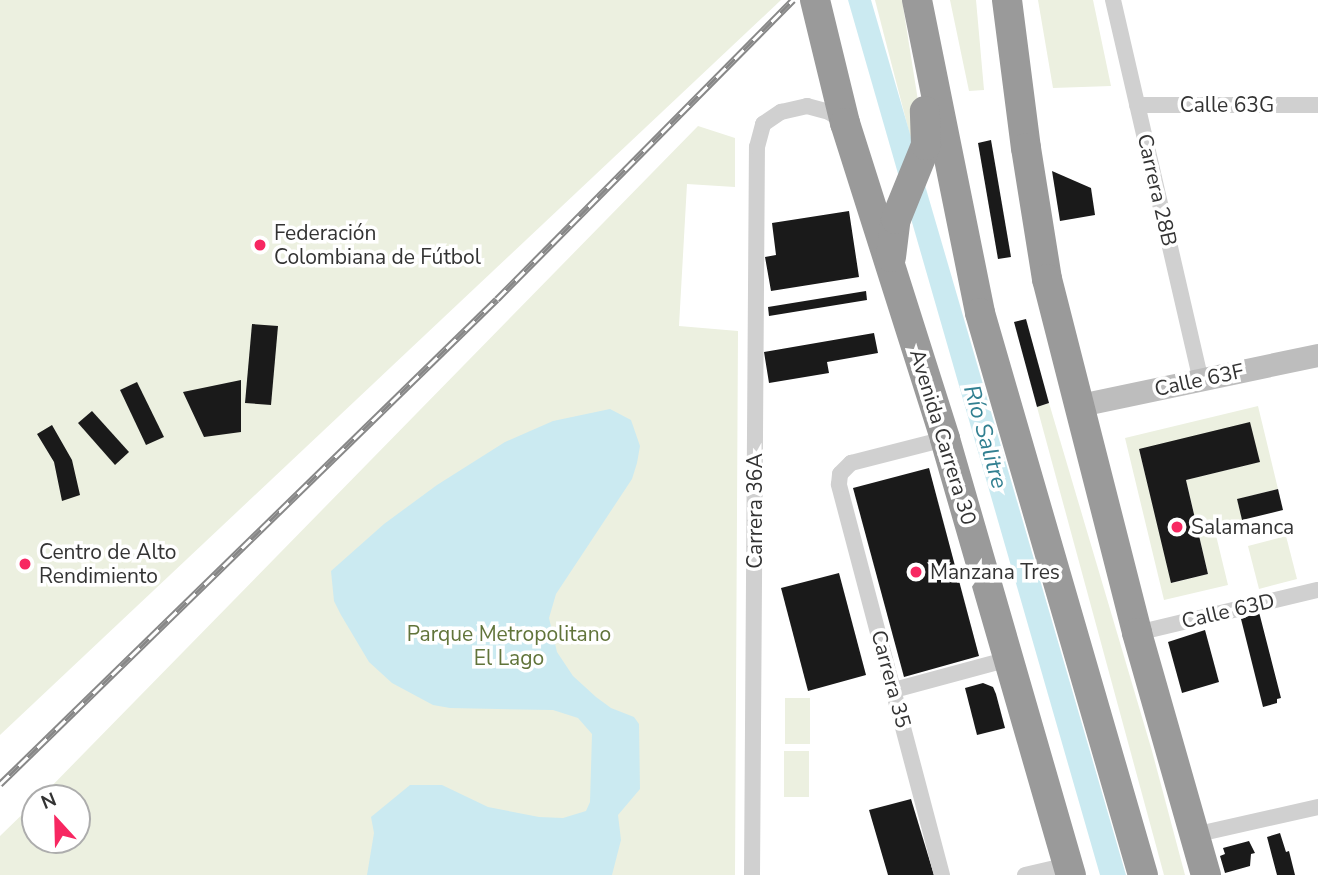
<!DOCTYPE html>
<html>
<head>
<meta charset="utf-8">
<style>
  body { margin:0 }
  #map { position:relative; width:1318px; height:875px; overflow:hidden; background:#fff; font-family:"Nunito Sans",sans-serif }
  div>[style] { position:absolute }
  .green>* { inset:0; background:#ecf0e0 }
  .water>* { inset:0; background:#cbeaf1 }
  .building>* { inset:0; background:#1a1a1a }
  .street>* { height:16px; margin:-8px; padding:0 8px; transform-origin:8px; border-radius:8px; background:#d0d0d0 }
  .secondary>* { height:23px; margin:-11.5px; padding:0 11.5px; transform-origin:11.5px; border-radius:11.5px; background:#bdbdbd }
  .highway>* { height:30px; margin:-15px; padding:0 15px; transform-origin:15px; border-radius:15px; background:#9a9a9a }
  .rail>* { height:7px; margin-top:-3.5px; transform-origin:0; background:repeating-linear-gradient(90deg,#fff 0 13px,#888 0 26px); box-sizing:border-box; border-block:2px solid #888 }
  .dots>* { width:19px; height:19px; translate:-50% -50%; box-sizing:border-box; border:4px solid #fff; border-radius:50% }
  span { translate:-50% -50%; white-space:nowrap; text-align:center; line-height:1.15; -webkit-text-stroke:7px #fff; paint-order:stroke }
  .street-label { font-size:21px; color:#333 }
  .poi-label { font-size:21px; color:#333 }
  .left { translate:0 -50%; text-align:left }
  .park-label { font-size:21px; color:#61743a }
  .water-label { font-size:23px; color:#328091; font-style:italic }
  .north { position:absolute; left:21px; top:784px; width:70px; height:70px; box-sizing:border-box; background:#fff; border:2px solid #adadad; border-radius:50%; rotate:338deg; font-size:19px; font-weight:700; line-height:28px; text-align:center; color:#333 }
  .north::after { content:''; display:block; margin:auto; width:24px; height:32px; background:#f72761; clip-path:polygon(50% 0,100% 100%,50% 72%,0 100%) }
</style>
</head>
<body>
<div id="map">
  <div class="green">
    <i style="clip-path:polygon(0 0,781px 0,0 735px)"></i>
    <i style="clip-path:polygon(875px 0,902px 0,919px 107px,914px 151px)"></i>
    <i style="clip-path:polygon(950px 0,976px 0,984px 90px,969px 91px)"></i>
    <i style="clip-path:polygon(1038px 0,1093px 0,1111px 86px,1053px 88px)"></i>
    <i style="clip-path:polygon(698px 126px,735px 138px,735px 187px,687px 184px,679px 326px,738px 331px,735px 875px,0 875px,0 836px,35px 802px,35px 840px,77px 840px,77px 798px,40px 798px)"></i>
    <i style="clip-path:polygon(1049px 403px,1152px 751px,1185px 875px,1164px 875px,1037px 407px)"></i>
    <i style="clip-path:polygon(evenodd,1258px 406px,1278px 489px,1238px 499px,1242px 520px,1214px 527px,1228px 585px,1164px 600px,1125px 438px,1258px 406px,1139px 449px,1259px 462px,1186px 480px,1208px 574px,1172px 583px,1139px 449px)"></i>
    <i style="clip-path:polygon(1286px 536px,1297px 579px,1259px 589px,1248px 546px)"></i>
    <i style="clip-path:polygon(785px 698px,810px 698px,810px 744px,785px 744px)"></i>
    <i style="clip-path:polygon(784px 751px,809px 751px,809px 797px,784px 797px)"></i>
  </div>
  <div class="water">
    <i style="clip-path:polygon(848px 0,871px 0,1126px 875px,1100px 875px)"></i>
    <i style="clip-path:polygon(610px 409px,631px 420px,640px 446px,637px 463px,632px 479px,556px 594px,549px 618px,557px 652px,573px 676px,596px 697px,611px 708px,634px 717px,639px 724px,640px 789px,618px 815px,621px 840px,612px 875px,367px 875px,374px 833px,371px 817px,410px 785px,442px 785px,488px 807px,539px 817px,563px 818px,586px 811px,590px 802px,592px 734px,578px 718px,553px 710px,450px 708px,433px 705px,392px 683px,369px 662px,341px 615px,334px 601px,331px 571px,384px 524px,437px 485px,505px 442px,553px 421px)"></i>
  </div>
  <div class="building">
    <i style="clip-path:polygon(991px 140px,1011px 257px,998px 259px,978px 143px)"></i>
    <i style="clip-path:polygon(1052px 171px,1091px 188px,1095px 215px,1060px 221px)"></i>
    <i style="clip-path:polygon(849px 211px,859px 277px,771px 291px,765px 257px,776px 255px,772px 223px)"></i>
    <i style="clip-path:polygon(866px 291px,867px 300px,769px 316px,768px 307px)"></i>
    <i style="clip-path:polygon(1026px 319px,1049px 403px,1037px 407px,1014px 322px)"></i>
    <i style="clip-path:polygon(252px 324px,278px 326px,271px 405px,245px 403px)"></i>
    <i style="clip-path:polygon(874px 333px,878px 353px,827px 362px,829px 373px,769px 383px,764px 352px)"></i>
    <i style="clip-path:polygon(241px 380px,241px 432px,204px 437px,183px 392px)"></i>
    <i style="clip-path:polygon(137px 382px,164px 437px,146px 445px,120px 390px)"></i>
    <i style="clip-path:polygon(92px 411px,129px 452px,115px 465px,78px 423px)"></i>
    <i style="clip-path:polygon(1250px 422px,1260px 462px,1186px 480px,1208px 574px,1171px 583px,1139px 449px)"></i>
    <i style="clip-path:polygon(52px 425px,72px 460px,80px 495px,62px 501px,54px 462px,37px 434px)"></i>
    <i style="clip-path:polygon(929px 468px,979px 656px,904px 677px,853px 488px)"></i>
    <i style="clip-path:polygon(1278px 489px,1283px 510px,1242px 520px,1237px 499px)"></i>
    <i style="clip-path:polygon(839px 573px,866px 675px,808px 691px,781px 588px)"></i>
    <i style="clip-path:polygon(1259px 612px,1281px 698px,1277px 699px,1277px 703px,1263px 707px,1241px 619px)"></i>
    <i style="clip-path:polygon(1205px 630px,1219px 682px,1182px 693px,1168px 642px)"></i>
    <i style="clip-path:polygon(983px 683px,993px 687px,996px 694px,1005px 728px,977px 735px,965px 688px)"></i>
    <i style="clip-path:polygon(911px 799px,934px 875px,888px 875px,869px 810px)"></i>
    <i style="clip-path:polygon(1280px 833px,1286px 852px,1289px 851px,1295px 875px,1277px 875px,1267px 837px)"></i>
    <i style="clip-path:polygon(1249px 841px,1255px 853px,1251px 854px,1250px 866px,1225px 873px,1220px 856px,1225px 854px,1223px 848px)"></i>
  </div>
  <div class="street">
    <i style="left:1113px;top:0;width:390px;rotate:77deg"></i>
    <i style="left:1137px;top:105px;width:181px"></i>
    <i style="left:1137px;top:633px;width:186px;rotate:-13.4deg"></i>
    <i style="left:894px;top:690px;width:119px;rotate:-15.1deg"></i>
    <i style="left:1194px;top:835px;width:127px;rotate:-12.7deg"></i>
    <i style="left:752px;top:875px;width:728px;rotate:-89.61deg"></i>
    <i style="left:757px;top:147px;width:24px;rotate:-75deg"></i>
    <i style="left:763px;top:124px;width:22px;rotate:-34deg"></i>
    <i style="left:781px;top:112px;width:27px;rotate:-13deg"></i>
    <i style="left:807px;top:106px;width:23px;rotate:15deg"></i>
    <i style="left:829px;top:112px;width:17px;rotate:33deg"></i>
    <i style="left:942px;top:875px;width:404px;rotate:-104.8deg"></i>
    <i style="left:839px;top:484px;width:10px;rotate:-84deg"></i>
    <i style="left:840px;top:474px;width:16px;rotate:-45deg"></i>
    <i style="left:851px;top:463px;width:97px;rotate:-14.3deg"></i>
    <i style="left:1025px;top:875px;width:44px;rotate:-13.1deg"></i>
  </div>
  <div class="secondary">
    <i style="left:1080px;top:405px;width:243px;rotate:-11.9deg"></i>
  </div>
  <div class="highway">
    <i style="left:815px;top:0;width:127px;rotate:76.3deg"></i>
    <i style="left:845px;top:123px;width:331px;rotate:72.4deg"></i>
    <i style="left:945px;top:439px;width:454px;rotate:73.9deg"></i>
    <i style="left:917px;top:0;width:319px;rotate:78.6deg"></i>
    <i style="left:980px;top:313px;width:585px;rotate:73.83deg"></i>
    <i style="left:1007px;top:0;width:149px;rotate:82.7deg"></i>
    <i style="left:1026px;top:148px;width:133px;rotate:80.9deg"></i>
    <i style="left:1047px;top:279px;width:365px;rotate:75.7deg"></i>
    <i style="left:1137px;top:633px;width:252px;rotate:74.1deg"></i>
    <i style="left:891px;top:257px;width:38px;rotate:-83deg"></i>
    <i style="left:896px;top:219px;width:80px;rotate:-67.9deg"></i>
    <i style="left:926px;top:145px;width:34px;rotate:-92deg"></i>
  </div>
  <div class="rail">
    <i style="left:0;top:784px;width:694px;rotate:-44.3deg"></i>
    <i style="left:497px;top:299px;width:421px;rotate:-45.3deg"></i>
  </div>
  <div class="dots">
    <i style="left:260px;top:245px;background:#f72761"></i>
    <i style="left:1177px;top:527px;background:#f72761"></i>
    <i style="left:25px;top:564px;background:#f72761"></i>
    <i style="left:916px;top:572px;background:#f72761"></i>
  </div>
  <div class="street-label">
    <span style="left:1227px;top:105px">Calle 63G</span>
    <span style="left:1157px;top:190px;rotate:77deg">Carrera 28B</span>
    <span style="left:1199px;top:380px;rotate:-12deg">Calle 63F</span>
    <span style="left:943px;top:437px;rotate:73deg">Avenida Carrera 30</span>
    <span style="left:755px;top:511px;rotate:-90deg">Carrera 36A</span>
    <span style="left:1228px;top:611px;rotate:-13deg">Calle 63D</span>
    <span style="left:891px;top:679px;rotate:75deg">Carrera 35</span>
  </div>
  <div class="poi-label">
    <span class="left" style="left:274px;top:245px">Federación<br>Colombiana de Fútbol</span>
    <span class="left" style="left:1191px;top:527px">Salamanca</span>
    <span class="left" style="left:39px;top:564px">Centro de Alto<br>Rendimiento</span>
    <span class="left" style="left:930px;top:572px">Manzana Tres</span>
  </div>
  <div class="park-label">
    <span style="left:509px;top:646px">Parque Metropolitano<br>El Lago</span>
  </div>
  <div class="water-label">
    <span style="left:985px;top:437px;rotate:74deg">Río Salitre</span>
  </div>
  <div class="north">N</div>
</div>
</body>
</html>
